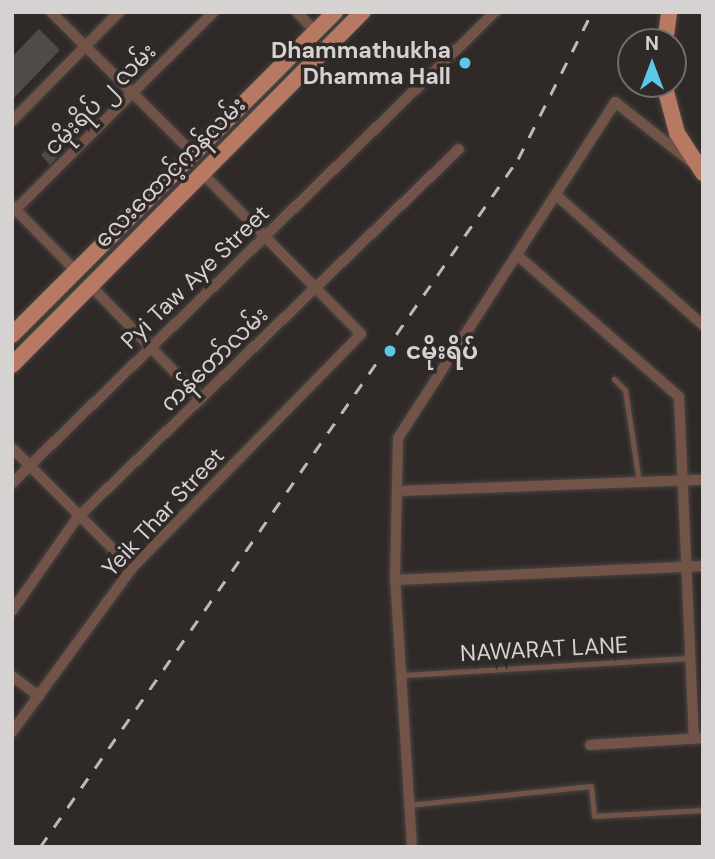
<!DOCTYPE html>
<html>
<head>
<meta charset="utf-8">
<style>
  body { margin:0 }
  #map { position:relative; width:715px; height:859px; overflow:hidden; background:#2f2a28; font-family:"DM Sans","Noto Sans Myanmar",sans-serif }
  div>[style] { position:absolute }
  .building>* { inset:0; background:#504b49 }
  .roads { filter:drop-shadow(0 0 2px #4a4543) drop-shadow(0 0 2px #4a4543) }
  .lane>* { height:5px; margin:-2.5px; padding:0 2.5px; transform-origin:2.5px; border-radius:2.5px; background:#725348 }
  .street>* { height:10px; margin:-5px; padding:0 5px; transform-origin:5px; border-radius:5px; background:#725348 }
  .primary>* { height:16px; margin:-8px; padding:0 8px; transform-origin:8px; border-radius:8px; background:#b77962 }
  .rail>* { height:2.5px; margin-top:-1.25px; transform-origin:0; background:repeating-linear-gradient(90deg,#bdb9b8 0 12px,transparent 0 24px) }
  .dots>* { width:19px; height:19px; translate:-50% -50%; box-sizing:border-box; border:4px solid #2f2a28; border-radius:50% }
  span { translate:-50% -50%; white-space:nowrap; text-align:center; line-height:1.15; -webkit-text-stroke:7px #2f2a28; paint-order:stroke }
  .poi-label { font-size:23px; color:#d5d2d1; font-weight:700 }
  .right { translate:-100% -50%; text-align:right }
  .left { translate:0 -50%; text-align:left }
  .street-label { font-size:23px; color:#d5d2d1 }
  .frame { position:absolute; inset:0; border:14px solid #d5d2d1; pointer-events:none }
  .north { position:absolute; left:617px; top:28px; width:70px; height:70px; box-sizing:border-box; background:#2f2a28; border:2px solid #716d6c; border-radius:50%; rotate:0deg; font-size:19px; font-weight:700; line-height:28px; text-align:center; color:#d5d2d1 }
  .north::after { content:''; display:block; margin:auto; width:24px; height:32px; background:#5dc7e8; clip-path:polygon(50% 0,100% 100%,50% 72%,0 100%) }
</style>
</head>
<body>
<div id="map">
  <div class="building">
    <i style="clip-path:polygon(39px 29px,60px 50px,12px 100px,12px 57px)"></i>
    <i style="clip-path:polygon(56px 139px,65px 149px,50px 165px,41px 155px)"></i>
  </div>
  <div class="roads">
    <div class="lane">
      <i style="left:614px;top:379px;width:16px;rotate:45deg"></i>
      <i style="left:625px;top:390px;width:93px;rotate:81.3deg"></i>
      <i style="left:402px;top:675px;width:289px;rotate:-3.4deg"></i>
      <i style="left:408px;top:805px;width:184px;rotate:-5.9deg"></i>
      <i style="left:591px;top:786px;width:30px;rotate:84deg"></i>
      <i style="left:594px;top:816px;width:109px;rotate:-3.2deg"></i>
    </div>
    <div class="street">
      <i style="left:51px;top:12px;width:200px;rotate:44.8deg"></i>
      <i style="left:297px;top:12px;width:26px;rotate:47deg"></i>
      <i style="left:12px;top:121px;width:153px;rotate:-45.5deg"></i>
      <i style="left:556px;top:195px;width:196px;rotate:41.5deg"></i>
      <i style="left:12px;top:206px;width:90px;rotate:45.5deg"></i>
      <i style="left:12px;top:213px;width:285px;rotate:-44.9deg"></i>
      <i style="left:517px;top:255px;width:215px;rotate:41.2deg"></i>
      <i style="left:679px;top:397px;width:342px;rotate:87.5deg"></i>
      <i style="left:90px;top:285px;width:159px;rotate:45.8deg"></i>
      <i style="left:12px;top:448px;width:170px;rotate:45deg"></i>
      <i style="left:12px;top:483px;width:675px;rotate:-44.28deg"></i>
      <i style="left:397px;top:491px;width:306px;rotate:-2.1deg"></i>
      <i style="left:395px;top:580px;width:308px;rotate:-2.6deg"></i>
      <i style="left:12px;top:611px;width:113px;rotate:-55deg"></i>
      <i style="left:77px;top:518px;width:531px;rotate:-44.01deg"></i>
      <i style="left:12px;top:676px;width:34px;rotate:37deg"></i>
      <i style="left:12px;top:732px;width:203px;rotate:-53.8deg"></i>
      <i style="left:132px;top:568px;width:327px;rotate:-45.6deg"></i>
      <i style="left:361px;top:334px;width:228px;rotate:-134.6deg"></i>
      <i style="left:590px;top:745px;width:113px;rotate:-3.5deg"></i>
      <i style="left:412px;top:847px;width:268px;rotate:-93.6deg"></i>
      <i style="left:395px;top:580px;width:142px;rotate:-88.8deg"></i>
      <i style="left:398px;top:438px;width:400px;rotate:-57.1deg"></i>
      <i style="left:615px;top:102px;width:102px;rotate:38.2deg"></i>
    </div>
    <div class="primary">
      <i style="left:665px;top:42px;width:30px;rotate:-82deg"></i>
      <i style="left:664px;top:84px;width:51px;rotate:75.1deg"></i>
      <i style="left:677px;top:133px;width:48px;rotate:57deg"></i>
      <i style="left:12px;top:335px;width:457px;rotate:-45deg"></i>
      <i style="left:12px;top:365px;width:498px;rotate:-45.2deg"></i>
    </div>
  </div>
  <div class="rail">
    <i style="left:40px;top:847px;width:838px;rotate:-55.21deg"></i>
    <i style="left:518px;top:159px;width:165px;rotate:-63.3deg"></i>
  </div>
  <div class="dots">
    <i style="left:465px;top:63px;background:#5dc7e8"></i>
    <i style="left:390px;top:351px;background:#5dc7e8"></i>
  </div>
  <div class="poi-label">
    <span class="right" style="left:451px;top:63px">Dhammathukha<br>Dhamma Hall</span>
    <span class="left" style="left:406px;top:351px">ငမိုးရိပ်</span>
  </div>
  <div class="street-label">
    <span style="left:100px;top:99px;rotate:-45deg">ငမိုးရိပ် ၂ လမ်း</span>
    <span style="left:170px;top:172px;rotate:-45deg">လေးထောင့်ကန်လမ်း</span>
    <span style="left:195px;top:277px;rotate:-44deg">Pyi Taw Aye Street</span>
    <span style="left:214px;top:359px;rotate:-44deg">ကန်တော်လမ်း</span>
    <span style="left:163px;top:512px;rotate:-47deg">Yeik Thar Street</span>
    <span style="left:544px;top:649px;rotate:-3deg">NAWARAT LANE</span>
  </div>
  <div class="frame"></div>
  <div class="north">N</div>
</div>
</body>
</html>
